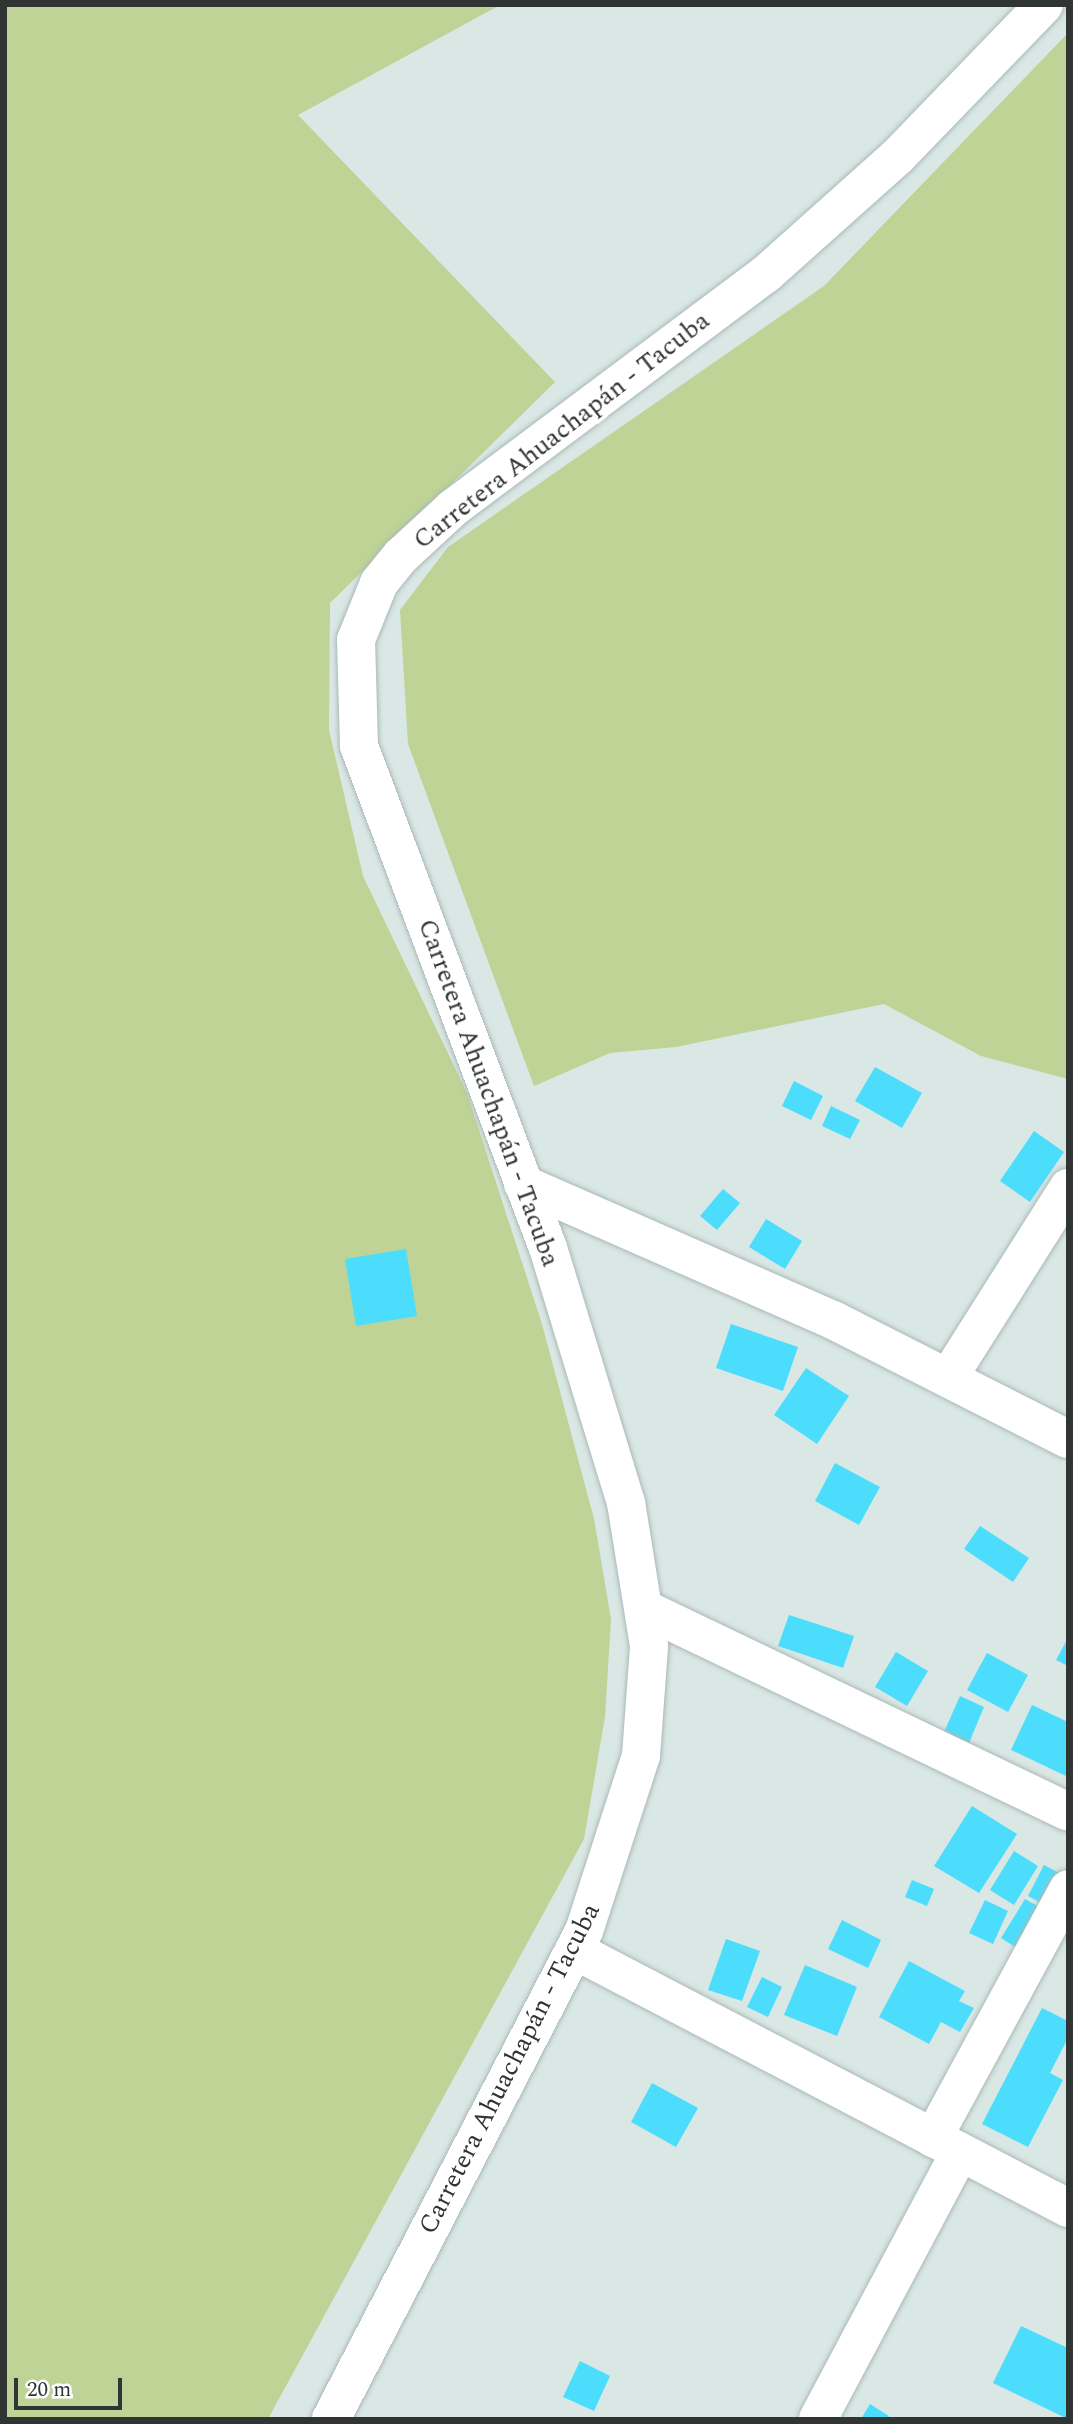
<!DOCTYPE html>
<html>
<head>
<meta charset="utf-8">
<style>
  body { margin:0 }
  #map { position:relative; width:1073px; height:2424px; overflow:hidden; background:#d9e7e5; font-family:Spectral,serif }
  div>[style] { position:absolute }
  .green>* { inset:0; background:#bed395 }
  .building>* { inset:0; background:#4dddfc }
  .roads { filter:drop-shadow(0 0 2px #aab9b6) drop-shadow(0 0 2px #aab9b6) }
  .minor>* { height:38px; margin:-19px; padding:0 19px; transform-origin:19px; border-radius:19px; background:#fff }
  .tertiary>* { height:38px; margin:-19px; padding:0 19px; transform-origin:19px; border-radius:19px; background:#fff }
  span { translate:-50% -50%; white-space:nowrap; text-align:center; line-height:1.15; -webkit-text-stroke:7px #fff; paint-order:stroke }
  .street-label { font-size:26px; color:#303534 }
  .frame { position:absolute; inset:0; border:7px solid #303534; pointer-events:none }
  .scale { position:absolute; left:14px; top:2378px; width:108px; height:32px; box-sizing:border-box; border:4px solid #303534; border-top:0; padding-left:9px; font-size:21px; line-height:24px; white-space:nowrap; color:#303534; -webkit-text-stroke:5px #fff; paint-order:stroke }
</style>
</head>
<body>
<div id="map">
  <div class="green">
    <i style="clip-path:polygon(5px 5px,500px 5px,298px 115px,555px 382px,330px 603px,329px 730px,363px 876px,467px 1093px,542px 1324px,594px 1519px,611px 1619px,605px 1717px,584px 1839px,268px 2419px,5px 2419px)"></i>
    <i style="clip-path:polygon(1068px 33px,1068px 1079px,981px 1056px,884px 1004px,676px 1047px,610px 1053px,534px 1086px,408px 744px,400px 610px,448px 547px,824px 286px)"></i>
  </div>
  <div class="building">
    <i style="clip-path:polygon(875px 1067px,922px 1093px,902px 1128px,855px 1101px)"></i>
    <i style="clip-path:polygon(794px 1081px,823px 1096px,811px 1120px,782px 1106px)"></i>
    <i style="clip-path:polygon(831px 1106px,860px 1120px,850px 1139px,822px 1126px)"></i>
    <i style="clip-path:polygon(1034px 1131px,1064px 1152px,1030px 1202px,1000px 1181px)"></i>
    <i style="clip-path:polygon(723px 1189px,740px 1203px,717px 1230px,700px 1216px)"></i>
    <i style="clip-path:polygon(766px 1219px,802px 1241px,785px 1269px,749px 1247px)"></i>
    <i style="clip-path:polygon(406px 1249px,417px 1316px,356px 1326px,345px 1259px)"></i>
    <i style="clip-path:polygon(731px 1324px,798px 1347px,783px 1391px,716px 1368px)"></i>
    <i style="clip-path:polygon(806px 1368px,849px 1396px,817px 1444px,774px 1415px)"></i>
    <i style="clip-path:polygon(835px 1463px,880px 1487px,859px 1525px,815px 1501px)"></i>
    <i style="clip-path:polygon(980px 1526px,1029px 1558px,1013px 1582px,964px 1549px)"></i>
    <i style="clip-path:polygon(789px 1615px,854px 1636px,843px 1668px,778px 1646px)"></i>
    <i style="clip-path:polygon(1068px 1638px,1068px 1666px,1056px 1660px)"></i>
    <i style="clip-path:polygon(896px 1652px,928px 1671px,907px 1706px,875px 1687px)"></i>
    <i style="clip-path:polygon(987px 1653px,1028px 1675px,1008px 1712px,967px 1690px)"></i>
    <i style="clip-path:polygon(960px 1696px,984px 1707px,969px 1743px,944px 1732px)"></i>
    <i style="clip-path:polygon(1032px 1705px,1068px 1722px,1068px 1777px,1011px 1750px)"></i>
    <i style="clip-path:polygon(972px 1806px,1017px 1834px,979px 1893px,934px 1866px)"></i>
    <i style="clip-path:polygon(1014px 1851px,1038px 1866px,1014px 1905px,990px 1890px)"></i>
    <i style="clip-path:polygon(1044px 1865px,1063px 1875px,1047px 1906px,1028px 1896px)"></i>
    <i style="clip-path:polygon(912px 1880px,934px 1889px,927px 1906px,905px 1897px)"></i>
    <i style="clip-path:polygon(1025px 1899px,1048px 1912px,1023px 1952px,1001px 1938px)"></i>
    <i style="clip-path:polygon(985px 1900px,1008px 1911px,993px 1944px,969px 1933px)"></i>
    <i style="clip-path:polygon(842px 1920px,881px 1940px,868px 1968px,828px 1949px)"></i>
    <i style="clip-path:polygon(726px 1939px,760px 1951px,742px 2001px,708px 1990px)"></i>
    <i style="clip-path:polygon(909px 1961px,965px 1991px,959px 2001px,974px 2008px,960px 2032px,941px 2022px,929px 2044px,879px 2017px)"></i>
    <i style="clip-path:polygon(805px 1965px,857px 1987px,837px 2036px,784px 2015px)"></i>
    <i style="clip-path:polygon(762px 1977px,782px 1987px,768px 2017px,747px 2007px)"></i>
    <i style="clip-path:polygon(1042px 2008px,1068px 2021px,1068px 2038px,1050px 2073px,1063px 2080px,1028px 2147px,982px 2124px)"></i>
    <i style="clip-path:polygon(652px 2083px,698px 2108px,676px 2147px,631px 2122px)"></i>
    <i style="clip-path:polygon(1021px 2326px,1068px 2348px,1068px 2419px,993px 2383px)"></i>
    <i style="clip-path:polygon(580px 2361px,610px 2376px,594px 2411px,563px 2397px)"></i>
    <i style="clip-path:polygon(870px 2404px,889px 2416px,887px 2419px,861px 2419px)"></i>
  </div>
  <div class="roads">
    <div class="minor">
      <i style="left:523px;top:1184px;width:339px;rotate:23.7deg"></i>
      <i style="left:833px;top:1320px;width:263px;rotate:26.9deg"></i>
      <i style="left:948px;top:1378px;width:225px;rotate:-57.7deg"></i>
      <i style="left:645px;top:1609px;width:469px;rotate:25.6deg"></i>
      <i style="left:574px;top:1950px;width:557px;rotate:27.58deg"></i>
      <i style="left:933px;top:2138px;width:283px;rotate:-61.5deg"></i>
      <i style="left:818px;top:2419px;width:302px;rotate:-62deg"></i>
    </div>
    <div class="tertiary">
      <i style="left:331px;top:2419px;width:550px;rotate:-62.6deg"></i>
      <i style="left:584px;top:1931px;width:184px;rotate:-72deg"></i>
      <i style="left:641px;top:1756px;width:110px;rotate:-85.8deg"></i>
      <i style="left:649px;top:1646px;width:145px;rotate:-99.1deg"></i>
      <i style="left:626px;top:1503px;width:267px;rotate:-107deg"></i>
      <i style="left:548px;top:1248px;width:536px;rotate:-110.63deg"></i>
      <i style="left:359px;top:746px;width:106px;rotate:-91.6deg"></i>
      <i style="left:356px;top:640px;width:61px;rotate:-68deg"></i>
      <i style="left:379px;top:583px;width:35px;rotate:-51deg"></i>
      <i style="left:401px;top:556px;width:71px;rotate:-42.7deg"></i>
      <i style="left:453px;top:508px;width:391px;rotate:-36.8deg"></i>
      <i style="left:766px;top:274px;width:177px;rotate:-41.8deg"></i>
      <i style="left:898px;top:156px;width:210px;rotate:-46deg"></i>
    </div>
  </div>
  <div class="street-label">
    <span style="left:562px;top:431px;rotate:-38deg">Carretera Ahuachapán - Tacuba</span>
    <span style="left:488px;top:1093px;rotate:70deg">Carretera Ahuachapán - Tacuba</span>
    <span style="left:510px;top:2069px;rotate:-63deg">Carretera Ahuachapán - Tacuba</span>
  </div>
  <div class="frame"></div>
  <div class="scale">20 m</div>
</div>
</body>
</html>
